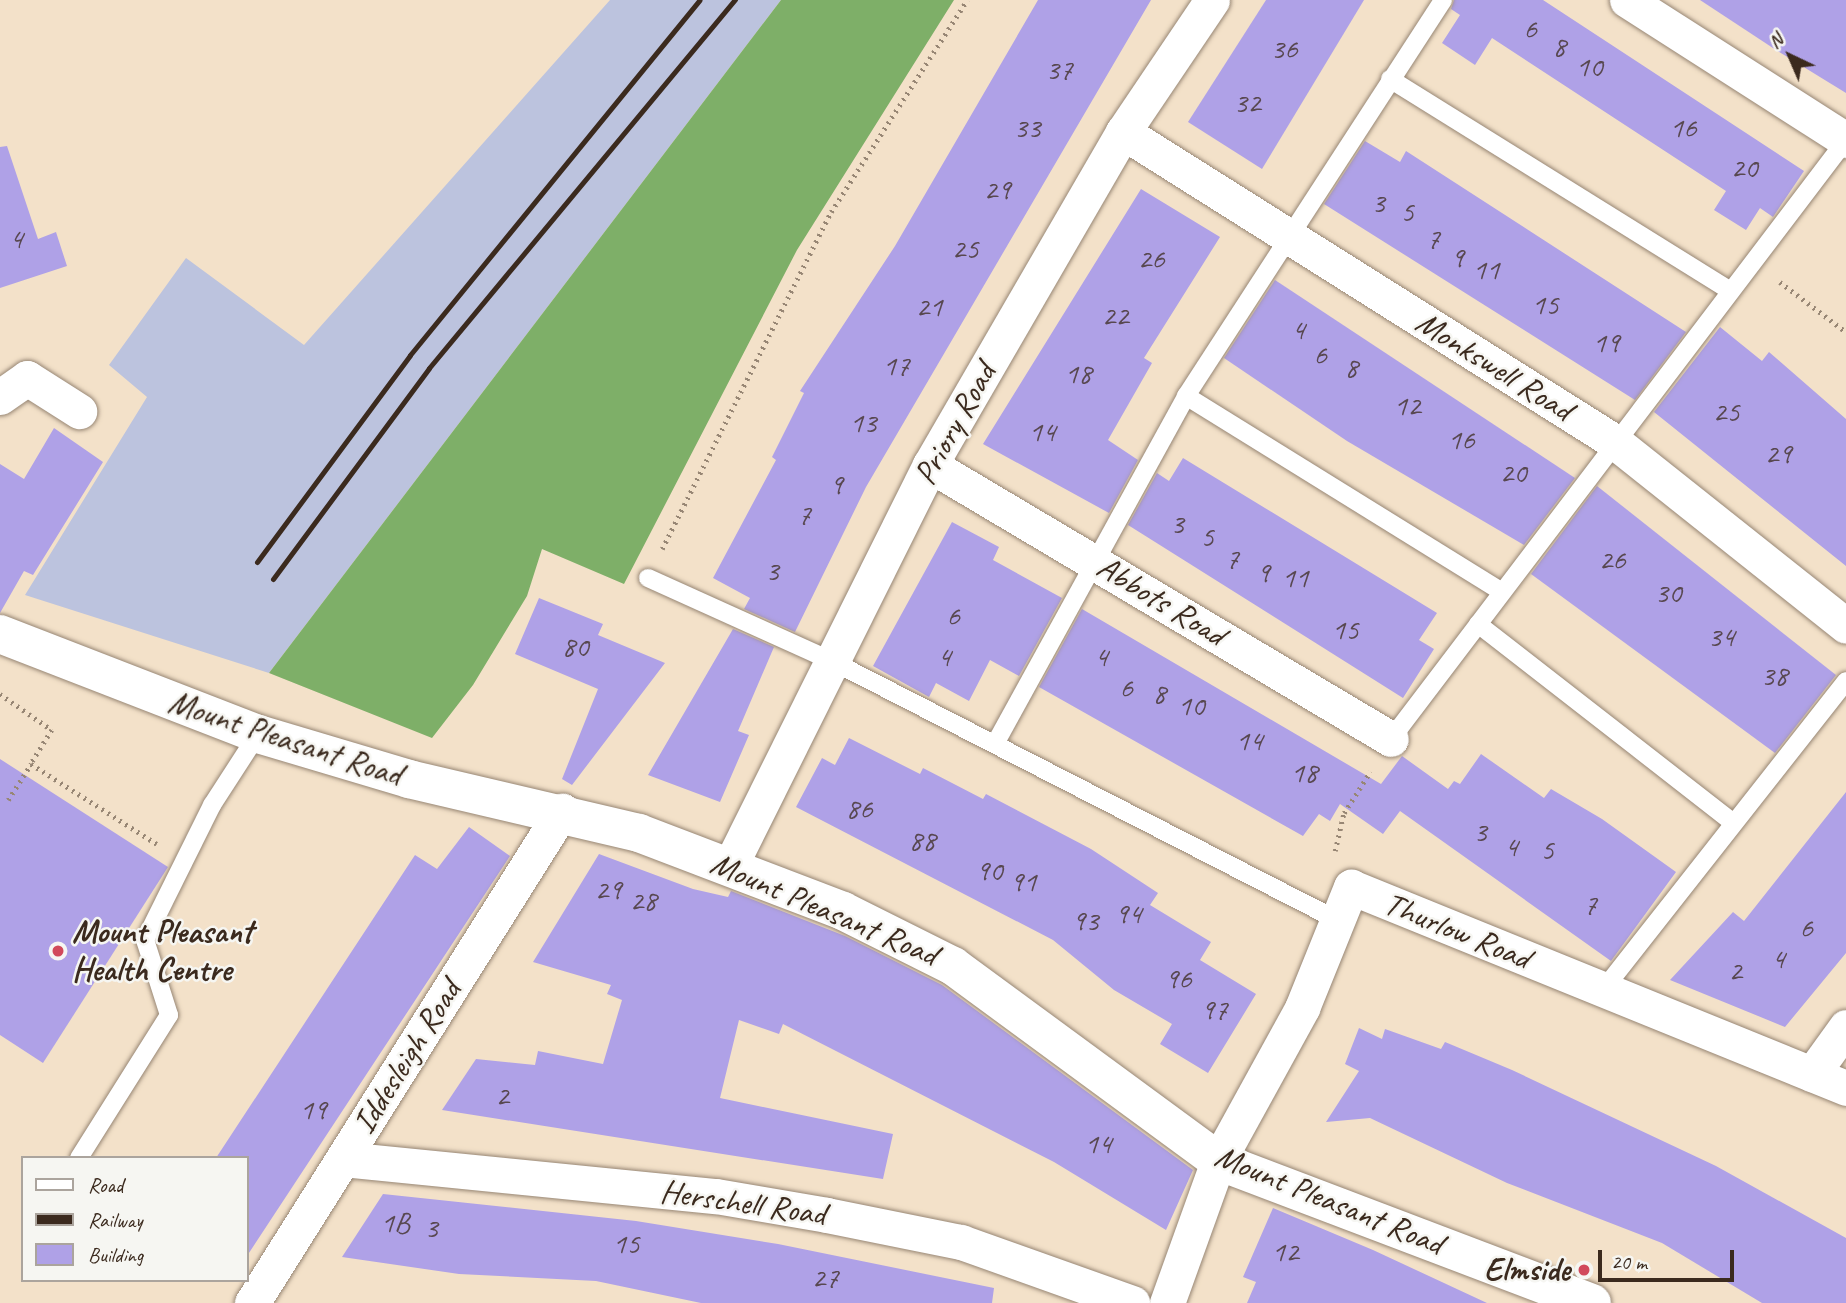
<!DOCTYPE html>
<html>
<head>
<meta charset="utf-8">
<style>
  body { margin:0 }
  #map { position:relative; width:1846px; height:1303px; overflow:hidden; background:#f3e1c9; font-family:Caveat,sans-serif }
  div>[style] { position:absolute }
  .industrial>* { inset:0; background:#bcc3de }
  .forest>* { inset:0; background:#7eaf68 }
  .building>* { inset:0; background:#afa1e7 }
  .path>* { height:4.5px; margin-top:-2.25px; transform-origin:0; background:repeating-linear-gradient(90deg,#978674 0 2px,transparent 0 7px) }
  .roads { filter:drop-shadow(0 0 2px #978674) drop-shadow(0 0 2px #978674) }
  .lane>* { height:18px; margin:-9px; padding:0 9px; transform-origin:9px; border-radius:9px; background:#fff }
  .street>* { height:35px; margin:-17.5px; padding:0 17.5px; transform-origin:17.5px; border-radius:17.5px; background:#fff }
  .secondary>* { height:38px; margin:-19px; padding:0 19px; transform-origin:19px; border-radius:19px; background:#fff }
  .rail>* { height:5px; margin:-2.5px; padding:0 2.5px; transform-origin:2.5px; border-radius:2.5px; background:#3b2a1e }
  .dots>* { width:19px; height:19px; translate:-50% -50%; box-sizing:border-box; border:4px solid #f6f6f2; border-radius:50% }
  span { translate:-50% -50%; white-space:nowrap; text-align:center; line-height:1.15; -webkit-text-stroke:5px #f6f6f2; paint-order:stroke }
  .number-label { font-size:30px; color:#584850 }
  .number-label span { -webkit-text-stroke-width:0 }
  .street-label { font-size:33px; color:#3b2a1e }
  .poi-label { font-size:33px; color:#3b2a1e; font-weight:700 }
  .left { translate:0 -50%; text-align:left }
  .right { translate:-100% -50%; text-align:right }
  .legend { position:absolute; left:21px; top:1156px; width:228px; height:126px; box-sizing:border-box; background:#f6f6f2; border:2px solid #aba49d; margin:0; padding:9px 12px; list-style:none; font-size:21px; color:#3b2a1e }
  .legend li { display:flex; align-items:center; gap:14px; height:35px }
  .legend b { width:35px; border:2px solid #aba49d }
  .north { position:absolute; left:1755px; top:21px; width:70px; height:70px; -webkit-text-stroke:5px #f6f6f2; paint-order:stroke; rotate:316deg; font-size:19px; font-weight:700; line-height:28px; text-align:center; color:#3b2a1e }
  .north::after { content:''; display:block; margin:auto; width:24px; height:32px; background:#3b2a1e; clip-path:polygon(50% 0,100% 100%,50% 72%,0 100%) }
  .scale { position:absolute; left:1598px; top:1250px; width:136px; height:32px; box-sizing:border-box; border:4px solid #3b2a1e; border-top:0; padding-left:9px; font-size:21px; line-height:24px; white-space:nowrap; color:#3b2a1e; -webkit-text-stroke:5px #f6f6f2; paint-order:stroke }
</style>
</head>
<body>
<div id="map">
  <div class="industrial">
    <i style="clip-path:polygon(610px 0,781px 0,269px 673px,25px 595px,147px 397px,109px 365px,186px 258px,304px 345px)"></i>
  </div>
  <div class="forest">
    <i style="clip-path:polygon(781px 0,954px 0,797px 250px,624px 584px,542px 549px,527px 596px,473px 685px,432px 738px,269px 673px)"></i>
  </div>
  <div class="building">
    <i style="clip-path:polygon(1038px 0,1151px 0,866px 487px,795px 632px,744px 609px,750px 598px,713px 578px,776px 460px,772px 457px,804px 393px,800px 391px,895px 246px)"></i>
    <i style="clip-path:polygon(1266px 0,1364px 0,1262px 169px,1188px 122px)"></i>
    <i style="clip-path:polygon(1454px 0,1543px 0,1804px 171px,1773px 217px,1760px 208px,1746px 230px,1714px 210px,1726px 191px,1492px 38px,1475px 65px,1442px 43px,1460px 15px,1451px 9px)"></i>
    <i style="clip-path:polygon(1700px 0,1846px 0,1846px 93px,1776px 50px)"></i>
    <i style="clip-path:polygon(1365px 141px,1400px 162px,1406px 151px,1686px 332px,1635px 400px,1324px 204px)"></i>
    <i style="clip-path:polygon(7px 146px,38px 239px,56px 232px,67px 266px,0 288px,0 147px)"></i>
    <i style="clip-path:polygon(1141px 189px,1220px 237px,1144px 358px,1152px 363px,1108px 440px,1138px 460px,1109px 513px,983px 444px)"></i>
    <i style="clip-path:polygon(1275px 280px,1575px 478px,1524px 545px,1347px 441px,1224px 358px)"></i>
    <i style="clip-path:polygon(1720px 327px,1762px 361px,1769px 352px,1846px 419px,1846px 566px,1654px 412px)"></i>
    <i style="clip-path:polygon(54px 428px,103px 462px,33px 575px,24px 571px,0 613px,0 464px,24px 479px)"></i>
    <i style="clip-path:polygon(1183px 458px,1437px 613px,1419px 640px,1434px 649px,1403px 698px,1128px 525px,1157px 473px,1169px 481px)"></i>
    <i style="clip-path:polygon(1597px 486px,1836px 675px,1775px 753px,1531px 574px)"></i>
    <i style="clip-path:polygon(952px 522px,999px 547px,993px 560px,1062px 598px,1019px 676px,990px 660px,969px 701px,936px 683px,929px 697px,873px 666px)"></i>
    <i style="clip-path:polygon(539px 598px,603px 624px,598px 635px,665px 663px,572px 785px,562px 779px,598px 689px,515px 654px)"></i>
    <i style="clip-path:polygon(1082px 609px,1381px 784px,1402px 756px,1448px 789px,1454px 781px,1460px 784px,1481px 754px,1544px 798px,1551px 789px,1602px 819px,1676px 872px,1611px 961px,1400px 811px,1383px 834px,1340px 804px,1330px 821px,1319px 814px,1303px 836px,1039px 687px)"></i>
    <i style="clip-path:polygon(733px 629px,774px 647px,738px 731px,749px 735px,720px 802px,648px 775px)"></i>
    <i style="clip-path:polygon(849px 738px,920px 774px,923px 768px,983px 799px,986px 794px,1091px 849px,1158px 893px,1150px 905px,1211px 942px,1200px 960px,1256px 994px,1208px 1073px,1160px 1044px,1172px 1024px,1114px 990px,1053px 940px,796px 807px,822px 758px,835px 765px)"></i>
    <i style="clip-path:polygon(0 759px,168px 867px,43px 1063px,0 1035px)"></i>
    <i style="clip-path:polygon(1846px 792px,1846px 953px,1785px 1027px,1670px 980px,1733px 912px,1744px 921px)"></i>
    <i style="clip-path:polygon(469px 827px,510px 856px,247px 1256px,247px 1158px,216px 1158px,415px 855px,437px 869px)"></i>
    <i style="clip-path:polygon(599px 854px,693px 889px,728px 897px,731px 891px,845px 936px,942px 985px,1193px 1170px,1166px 1230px,1054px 1162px,783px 1024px,779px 1034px,739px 1020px,720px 1098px,893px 1134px,883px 1179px,442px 1110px,476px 1059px,535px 1065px,538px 1051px,603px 1064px,622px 1000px,607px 994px,611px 985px,533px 962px)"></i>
    <i style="clip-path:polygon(1359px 1028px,1382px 1039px,1385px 1029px,1441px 1049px,1445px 1042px,1512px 1070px,1716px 1166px,1846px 1238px,1846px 1303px,1762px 1303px,1662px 1243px,1507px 1183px,1370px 1118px,1326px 1122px,1359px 1071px,1345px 1064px)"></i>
    <i style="clip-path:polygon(383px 1194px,636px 1221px,778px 1244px,994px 1288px,992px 1303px,701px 1303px,596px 1281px,459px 1274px,342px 1257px)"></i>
    <i style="clip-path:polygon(1273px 1208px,1373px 1250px,1487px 1303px,1247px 1303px,1256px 1282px,1243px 1277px)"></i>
  </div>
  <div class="path">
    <i style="left:1780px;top:282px;width:83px;rotate:37.1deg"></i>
    <i style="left:662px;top:549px;width:377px;rotate:-63.4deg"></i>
    <i style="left:831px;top:212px;width:252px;rotate:-57.3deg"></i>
    <i style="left:0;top:694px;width:63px;rotate:34.7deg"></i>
    <i style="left:52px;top:730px;width:40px;rotate:122deg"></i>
    <i style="left:8px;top:800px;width:43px;rotate:-57.4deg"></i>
    <i style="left:31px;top:764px;width:149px;rotate:32.4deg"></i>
    <i style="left:1335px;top:851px;width:39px;rotate:-77deg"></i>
    <i style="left:1344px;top:813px;width:49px;rotate:-57.6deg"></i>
  </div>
  <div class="roads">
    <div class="lane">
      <i style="left:1390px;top:79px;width:401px;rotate:31.9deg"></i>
      <i style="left:1186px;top:396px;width:370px;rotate:31.8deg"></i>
      <i style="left:648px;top:578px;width:200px;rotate:24.3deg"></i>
      <i style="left:830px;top:660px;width:570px;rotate:27.15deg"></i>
      <i style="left:1478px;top:624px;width:322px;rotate:37.9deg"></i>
      <i style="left:1391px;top:739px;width:752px;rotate:-52.78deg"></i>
      <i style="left:995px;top:744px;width:397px;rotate:-61.2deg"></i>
      <i style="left:1186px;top:396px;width:472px;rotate:-57deg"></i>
      <i style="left:1603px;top:990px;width:393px;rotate:-51.8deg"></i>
      <i style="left:79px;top:1158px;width:169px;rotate:-57.8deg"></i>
      <i style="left:169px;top:1015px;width:79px;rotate:-107.7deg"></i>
      <i style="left:145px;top:940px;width:151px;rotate:-63.6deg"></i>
      <i style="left:212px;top:805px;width:85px;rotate:-57.1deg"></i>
    </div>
    <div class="street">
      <i style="left:1627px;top:0;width:260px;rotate:32.6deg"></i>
      <i style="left:1123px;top:132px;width:582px;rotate:32.21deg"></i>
      <i style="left:1615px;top:442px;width:295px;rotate:38.5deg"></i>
      <i style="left:0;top:397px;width:33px;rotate:-35deg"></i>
      <i style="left:27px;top:378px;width:62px;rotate:32.4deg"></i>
      <i style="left:930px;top:465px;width:536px;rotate:30.73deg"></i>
      <i style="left:730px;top:866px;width:448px;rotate:-63.5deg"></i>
      <i style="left:930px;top:465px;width:385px;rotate:-59.9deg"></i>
      <i style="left:1123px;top:132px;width:159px;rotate:-56deg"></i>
      <i style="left:1812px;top:1074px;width:58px;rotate:-54.1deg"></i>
      <i style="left:343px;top:1159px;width:375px;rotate:5.7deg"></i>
      <i style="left:716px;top:1196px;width:113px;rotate:9.7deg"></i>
      <i style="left:827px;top:1215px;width:137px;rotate:11.4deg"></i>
      <i style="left:961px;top:1242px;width:182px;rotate:19.6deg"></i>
      <i style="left:252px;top:1303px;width:582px;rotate:-57.79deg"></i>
      <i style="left:1167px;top:1303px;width:151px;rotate:-70.2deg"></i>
      <i style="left:1218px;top:1161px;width:175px;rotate:-61.2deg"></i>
      <i style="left:1302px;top:1008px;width:131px;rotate:-68deg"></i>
      <i style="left:1351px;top:887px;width:534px;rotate:22.1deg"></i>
    </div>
    <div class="secondary">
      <i style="left:0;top:634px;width:277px;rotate:21.2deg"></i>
      <i style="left:258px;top:734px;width:158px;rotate:16.6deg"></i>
      <i style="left:409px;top:779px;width:236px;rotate:13.2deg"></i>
      <i style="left:639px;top:833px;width:218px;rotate:20.9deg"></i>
      <i style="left:843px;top:911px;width:123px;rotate:26.6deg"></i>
      <i style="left:953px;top:966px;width:329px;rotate:36.3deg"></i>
      <i style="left:1218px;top:1161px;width:400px;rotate:20.8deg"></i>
    </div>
  </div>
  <div class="rail">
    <i style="left:257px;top:562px;width:257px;rotate:-53.5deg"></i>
    <i style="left:410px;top:355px;width:458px;rotate:-50.8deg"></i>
    <i style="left:273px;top:579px;width:262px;rotate:-53.5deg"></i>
    <i style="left:429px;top:368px;width:479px;rotate:-50.3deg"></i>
  </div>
  <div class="dots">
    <i style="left:58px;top:951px;background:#d1495b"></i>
    <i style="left:1584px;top:1270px;background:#d1495b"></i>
  </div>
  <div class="number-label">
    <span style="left:1530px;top:28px">6</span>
    <span style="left:1559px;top:46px">8</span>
    <span style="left:1284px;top:48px">36</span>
    <span style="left:1589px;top:66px">10</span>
    <span style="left:1059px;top:69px">37</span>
    <span style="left:1247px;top:102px">32</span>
    <span style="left:1027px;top:127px">33</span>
    <span style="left:1683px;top:127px">16</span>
    <span style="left:1744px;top:167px">20</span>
    <span style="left:997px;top:189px">29</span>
    <span style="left:1378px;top:202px">3</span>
    <span style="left:1407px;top:211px">5</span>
    <span style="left:16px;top:238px">4</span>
    <span style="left:1433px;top:238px">7</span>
    <span style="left:965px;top:248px">25</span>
    <span style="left:1457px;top:257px">9</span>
    <span style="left:1151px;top:258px">26</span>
    <span style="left:1486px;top:269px">11</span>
    <span style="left:1545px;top:304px">15</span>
    <span style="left:929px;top:306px">21</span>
    <span style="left:1115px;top:315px">22</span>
    <span style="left:1298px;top:329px">4</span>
    <span style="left:1606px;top:342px">19</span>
    <span style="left:1320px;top:354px">6</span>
    <span style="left:896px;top:365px">17</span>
    <span style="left:1351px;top:367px">8</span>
    <span style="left:1078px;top:373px">18</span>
    <span style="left:1407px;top:405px">12</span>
    <span style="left:1726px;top:411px">25</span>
    <span style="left:863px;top:422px">13</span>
    <span style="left:1042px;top:431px">14</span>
    <span style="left:1461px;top:439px">16</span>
    <span style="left:1778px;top:453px">29</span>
    <span style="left:1513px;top:472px">20</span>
    <span style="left:836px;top:484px">9</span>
    <span style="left:804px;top:514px">7</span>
    <span style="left:1177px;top:523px">3</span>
    <span style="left:1207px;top:536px">5</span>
    <span style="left:1232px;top:558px">7</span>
    <span style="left:1612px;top:559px">26</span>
    <span style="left:772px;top:570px">3</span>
    <span style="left:1263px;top:572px">9</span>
    <span style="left:1295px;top:577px">11</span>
    <span style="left:1668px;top:592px">30</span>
    <span style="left:953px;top:615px">6</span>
    <span style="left:1345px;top:629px">15</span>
    <span style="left:1721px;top:636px">34</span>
    <span style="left:575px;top:646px">80</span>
    <span style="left:944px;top:656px">4</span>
    <span style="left:1101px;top:656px">4</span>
    <span style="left:1774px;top:675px">38</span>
    <span style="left:1126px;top:687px">6</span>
    <span style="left:1159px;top:693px">8</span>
    <span style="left:1191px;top:705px">10</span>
    <span style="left:1249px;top:740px">14</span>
    <span style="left:1304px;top:772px">18</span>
    <span style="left:859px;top:808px">86</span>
    <span style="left:1480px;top:831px">3</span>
    <span style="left:922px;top:840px">88</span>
    <span style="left:1511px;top:846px">4</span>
    <span style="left:1547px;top:849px">5</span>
    <span style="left:989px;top:870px">90</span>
    <span style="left:1023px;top:881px">91</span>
    <span style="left:608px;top:889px">29</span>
    <span style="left:643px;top:900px">28</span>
    <span style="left:1590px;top:904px">7</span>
    <span style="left:1128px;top:913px">94</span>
    <span style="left:1085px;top:920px">93</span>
    <span style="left:1806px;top:927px">6</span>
    <span style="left:1778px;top:958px">4</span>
    <span style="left:1735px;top:970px">2</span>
    <span style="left:1178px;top:978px">96</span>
    <span style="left:1214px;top:1009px">97</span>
    <span style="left:502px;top:1095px">2</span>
    <span style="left:313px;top:1109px">19</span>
    <span style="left:1098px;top:1143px">14</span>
    <span style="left:395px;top:1222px">1B</span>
    <span style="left:431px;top:1227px">3</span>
    <span style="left:626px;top:1243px">15</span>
    <span style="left:1285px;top:1251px">12</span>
    <span style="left:825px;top:1277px">27</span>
  </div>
  <div class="street-label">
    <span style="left:1494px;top:366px;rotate:32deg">Monkswell Road</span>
    <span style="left:955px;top:424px;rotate:-61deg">Priory Road</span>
    <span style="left:1161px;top:601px;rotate:31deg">Abbots Road</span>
    <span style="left:285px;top:739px;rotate:18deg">Mount Pleasant Road</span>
    <span style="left:824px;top:909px;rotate:23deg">Mount Pleasant Road</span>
    <span style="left:1457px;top:931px;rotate:22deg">Thurlow Road</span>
    <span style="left:407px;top:1057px;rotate:-58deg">Iddesleigh Road</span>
    <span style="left:1329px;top:1200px;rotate:22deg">Mount Pleasant Road</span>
    <span style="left:743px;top:1203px;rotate:8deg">Herschell Road</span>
  </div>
  <div class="poi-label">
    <span class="left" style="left:72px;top:951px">Mount Pleasant<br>Health Centre</span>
    <span class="right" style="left:1570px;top:1270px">Elmside</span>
  </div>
  <ul class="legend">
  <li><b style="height:9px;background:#fff"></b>Road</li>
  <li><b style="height:9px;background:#3b2a1e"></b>Railway</li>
  <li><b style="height:19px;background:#afa1e7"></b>Building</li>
  </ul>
  <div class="north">N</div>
  <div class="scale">20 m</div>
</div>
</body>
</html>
